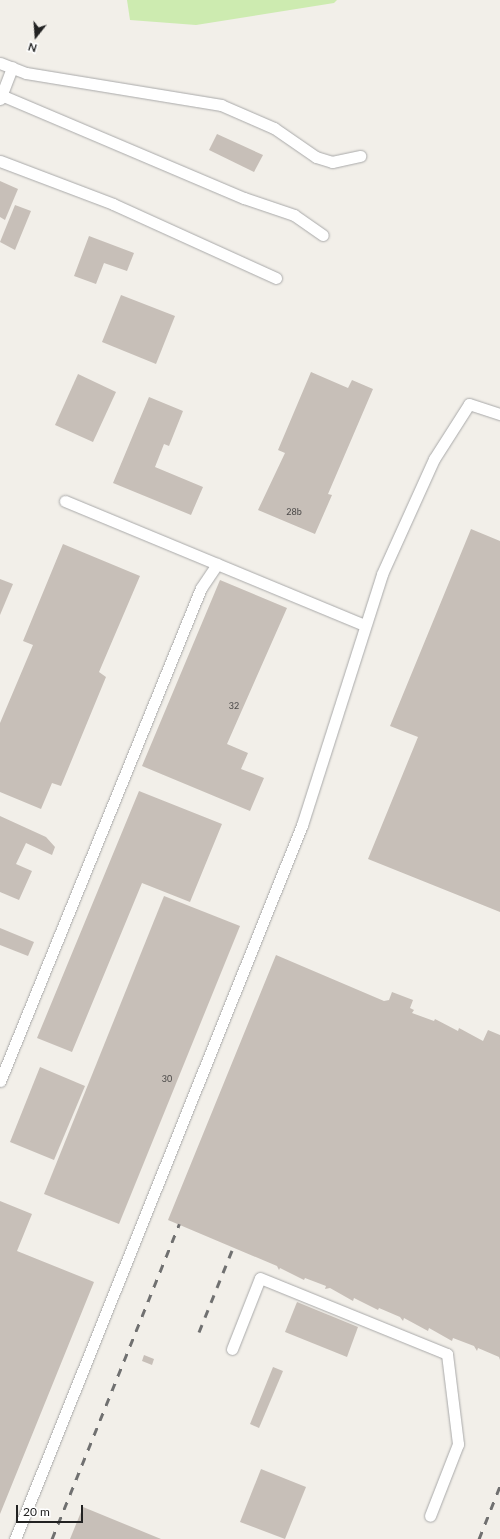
<!DOCTYPE html>
<html>
<head>
<meta charset="utf-8">
<style>
  body { margin:0 }
  #map { position:relative; width:500px; height:1539px; overflow:hidden; background:#f2efe9; font-family:Lato,sans-serif }
  div>[style] { position:absolute }
  .grass>* { inset:0; background:#cdebb0 }
  .building>* { inset:0; background:#c7bfb8 }
  .roads { filter:drop-shadow(0 0 1px #a9a9a9) drop-shadow(0 0 1px #a9a9a9) }
  .service>* { height:11px; margin:-5.5px; padding:0 5.5px; transform-origin:5.5px; border-radius:5.5px; background:#fff }
  .rail>* { height:3px; margin-top:-1.5px; transform-origin:0; background:repeating-linear-gradient(90deg,#707070 0 8px,transparent 0 16px) }
  span { translate:-50% -50%; white-space:nowrap; text-align:center; line-height:1.15; -webkit-text-stroke:3px #fff; paint-order:stroke }
  .number-label { font-size:9px; color:#4b4948 }
  .number-label span { -webkit-text-stroke-width:0 }
  .north { position:absolute; left:16px; top:16px; width:40px; height:40px; -webkit-text-stroke:3px #fff; paint-order:stroke; rotate:197deg; font-size:11px; font-weight:700; line-height:16px; text-align:center; color:#222 }
  .north::after { content:''; display:block; margin:auto; width:14px; height:18px; background:#222; clip-path:polygon(50% 0,100% 100%,50% 72%,0 100%) }
  .scale { position:absolute; left:16px; top:1505px; width:67px; height:18px; box-sizing:border-box; border:2px solid #222; border-top:0; padding-left:5px; font-size:12px; line-height:14px; white-space:nowrap; color:#222; -webkit-text-stroke:3px #fff; paint-order:stroke }
</style>
</head>
<body>
<div id="map">
  <div class="grass">
    <i style="clip-path:polygon(127px 0,337px 0,334px 3px,196px 25px,130px 20px)"></i>
  </div>
  <div class="building">
    <i style="clip-path:polygon(217px 134px,263px 155px,254px 172px,209px 150px)"></i>
    <i style="clip-path:polygon(0 181px,18px 189px,5px 220px,0 217px)"></i>
    <i style="clip-path:polygon(15px 205px,31px 211px,15px 250px,0 242px)"></i>
    <i style="clip-path:polygon(89px 236px,134px 253px,127px 271px,104px 263px,96px 284px,74px 276px)"></i>
    <i style="clip-path:polygon(121px 295px,175px 316px,156px 364px,102px 342px)"></i>
    <i style="clip-path:polygon(311px 372px,348px 388px,352px 380px,373px 389px,328px 494px,332px 495px,315px 534px,258px 510px,285px 453px,278px 450px)"></i>
    <i style="clip-path:polygon(78px 374px,116px 392px,93px 442px,55px 425px)"></i>
    <i style="clip-path:polygon(149px 397px,183px 411px,169px 446px,164px 444px,155px 467px,203px 487px,191px 515px,113px 483px)"></i>
    <i style="clip-path:polygon(471px 529px,500px 541px,500px 912px,368px 859px,418px 737px,390px 726px)"></i>
    <i style="clip-path:polygon(63px 544px,140px 576px,99px 672px,106px 677px,61px 786px,52px 783px,41px 809px,0 792px,0 723px,33px 645px,23px 641px)"></i>
    <i style="clip-path:polygon(0 579px,13px 584px,0 615px)"></i>
    <i style="clip-path:polygon(220px 580px,287px 608px,227px 744px,248px 753px,241px 769px,264px 778px,250px 811px,142px 766px)"></i>
    <i style="clip-path:polygon(139px 791px,222px 824px,190px 902px,142px 883px,72px 1052px,37px 1038px)"></i>
    <i style="clip-path:polygon(0 816px,46px 837px,55px 847px,52px 855px,26px 843px,16px 864px,32px 871px,19px 900px,0 892px)"></i>
    <i style="clip-path:polygon(164px 896px,240px 926px,119px 1224px,44px 1194px)"></i>
    <i style="clip-path:polygon(0 928px,34px 942px,28px 956px,0 945px)"></i>
    <i style="clip-path:polygon(276px 955px,384px 1001px,389px 1000px,392px 992px,413px 1000px,410px 1008px,414px 1010px,412px 1013px,434px 1021px,435px 1019px,458px 1031px,459px 1028px,483px 1041px,488px 1030px,500px 1035px,500px 1360px,499px 1357px,478px 1348px,477px 1351px,474px 1346px,453px 1338px,452px 1341px,429px 1328px,428px 1331px,404px 1318px,403px 1321px,400px 1317px,379px 1308px,378px 1310px,354px 1298px,353px 1301px,330px 1288px,325px 1289px,326px 1286px,305px 1278px,304px 1280px,280px 1268px,279px 1270px,277px 1266px,168px 1220px)"></i>
    <i style="clip-path:polygon(40px 1067px,85px 1086px,54px 1160px,10px 1142px)"></i>
    <i style="clip-path:polygon(0 1201px,32px 1214px,17px 1251px,94px 1282px,0 1514px)"></i>
    <i style="clip-path:polygon(297px 1302px,358px 1327px,347px 1357px,285px 1332px)"></i>
    <i style="clip-path:polygon(144px 1355px,154px 1359px,152px 1365px,142px 1361px)"></i>
    <i style="clip-path:polygon(273px 1367px,283px 1371px,259px 1428px,250px 1424px)"></i>
    <i style="clip-path:polygon(261px 1469px,306px 1487px,285px 1539px,240px 1522px)"></i>
    <i style="clip-path:polygon(83px 1507px,161px 1539px,70px 1539px)"></i>
  </div>
  <div class="roads">
    <div class="service">
      <i style="left:0;top:63px;width:28px;rotate:21deg"></i>
      <i style="left:26px;top:73px;width:198px;rotate:9.3deg"></i>
      <i style="left:221px;top:105px;width:58px;rotate:23.5deg"></i>
      <i style="left:274px;top:128px;width:51px;rotate:34.6deg"></i>
      <i style="left:316px;top:157px;width:17px;rotate:17deg"></i>
      <i style="left:332px;top:162px;width:29px;rotate:-12deg"></i>
      <i style="left:1px;top:95px;width:264px;rotate:23deg"></i>
      <i style="left:244px;top:198px;width:53px;rotate:18.8deg"></i>
      <i style="left:294px;top:215px;width:35px;rotate:35deg"></i>
      <i style="left:0;top:99px;width:34px;rotate:-69deg"></i>
      <i style="left:0;top:161px;width:121px;rotate:20.8deg"></i>
      <i style="left:113px;top:204px;width:179px;rotate:24.4deg"></i>
      <i style="left:65px;top:501px;width:324px;rotate:22.5deg"></i>
      <i style="left:0;top:1081px;width:532px;rotate:-67.82deg"></i>
      <i style="left:201px;top:588px;width:29px;rotate:-56deg"></i>
      <i style="left:232px;top:1349px;width:76px;rotate:-68.5deg"></i>
      <i style="left:260px;top:1278px;width:202px;rotate:22.1deg"></i>
      <i style="left:447px;top:1354px;width:91px;rotate:83deg"></i>
      <i style="left:458px;top:1444px;width:77px;rotate:111.3deg"></i>
      <i style="left:15px;top:1539px;width:770px;rotate:-68.1deg"></i>
      <i style="left:302px;top:825px;width:263px;rotate:-72.3deg"></i>
      <i style="left:382px;top:574px;width:126px;rotate:-65.7deg"></i>
      <i style="left:434px;top:459px;width:65px;rotate:-57.5deg"></i>
      <i style="left:469px;top:404px;width:33px;rotate:18deg"></i>
    </div>
  </div>
  <div class="rail">
    <i style="left:199px;top:1332px;width:91px;rotate:-68deg"></i>
    <i style="left:52px;top:1539px;width:340px;rotate:-68deg"></i>
    <i style="left:479px;top:1539px;width:57px;rotate:-68.4deg"></i>
  </div>
  <div class="number-label">
    <span style="left:294px;top:512px">28b</span>
    <span style="left:234px;top:706px">32</span>
    <span style="left:167px;top:1079px">30</span>
  </div>
  <div class="north">N</div>
  <div class="scale">20 m</div>
</div>
</body>
</html>
